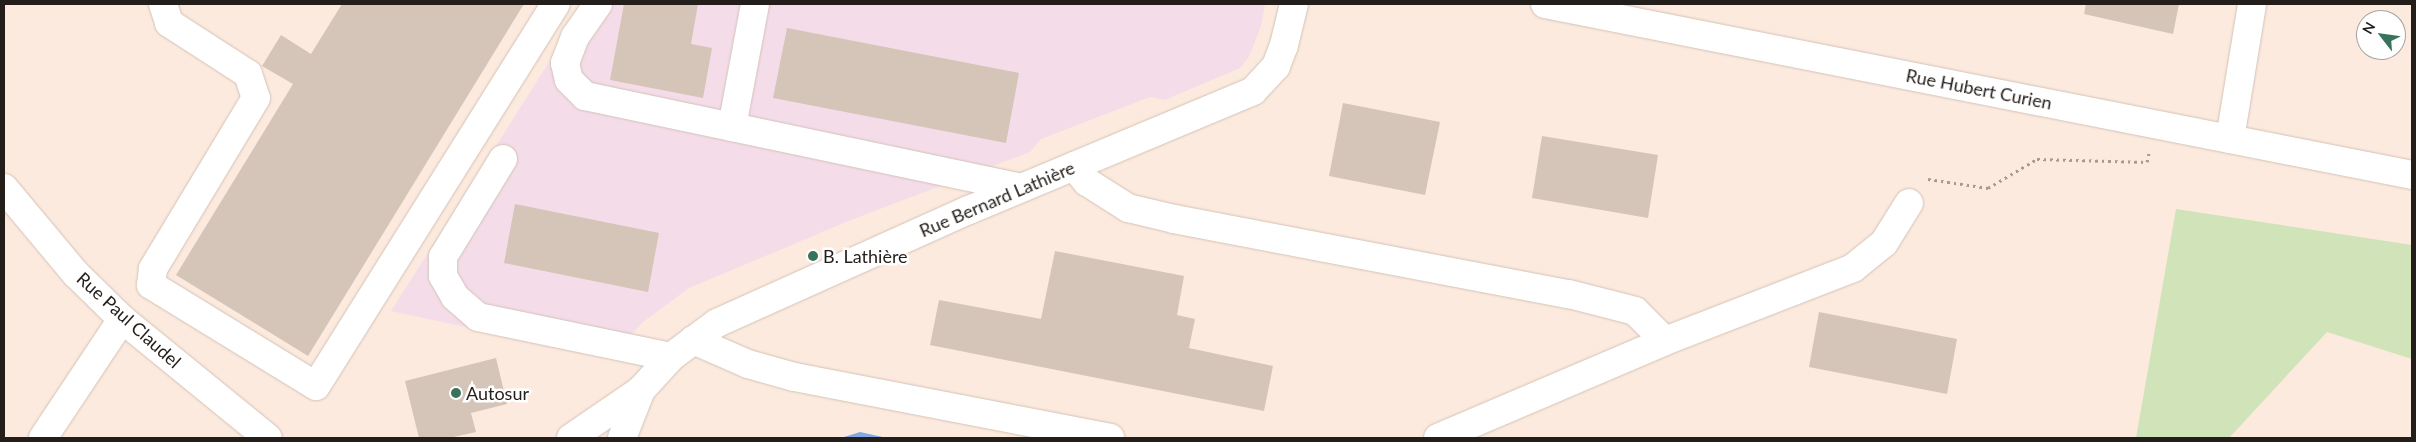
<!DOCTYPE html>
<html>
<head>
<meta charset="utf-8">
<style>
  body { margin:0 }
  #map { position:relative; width:2416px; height:442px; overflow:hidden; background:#fceade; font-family:Lato,sans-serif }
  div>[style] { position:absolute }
  .commercial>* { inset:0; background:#f4dde9 }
  .green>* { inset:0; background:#d1e3b9 }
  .water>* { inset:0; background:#82a9e3 }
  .building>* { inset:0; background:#d5c4b8 }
  .path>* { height:3px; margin-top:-1.5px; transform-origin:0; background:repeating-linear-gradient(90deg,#a79a91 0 2.5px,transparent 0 6.5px) }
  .roads { filter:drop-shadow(0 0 1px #d3c2b6) drop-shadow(0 0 1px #d3c2b6) }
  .minor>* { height:28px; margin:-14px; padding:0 14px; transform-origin:14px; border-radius:14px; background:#fff }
  .dots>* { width:14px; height:14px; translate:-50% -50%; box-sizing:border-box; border:2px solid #fff; border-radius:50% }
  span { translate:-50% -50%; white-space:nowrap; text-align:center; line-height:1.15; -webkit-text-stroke:5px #fff; paint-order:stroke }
  .street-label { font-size:18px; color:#241e1a }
  .poi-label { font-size:18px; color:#241e1a }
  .left { translate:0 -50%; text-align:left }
  .frame { position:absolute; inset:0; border:5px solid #241e1a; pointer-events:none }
  .north { position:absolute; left:2356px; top:10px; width:50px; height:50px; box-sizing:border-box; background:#fff; border:1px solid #a7a5a3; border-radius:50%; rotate:300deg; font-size:14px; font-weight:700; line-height:20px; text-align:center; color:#241e1a }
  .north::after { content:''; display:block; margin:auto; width:18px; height:22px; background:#39735c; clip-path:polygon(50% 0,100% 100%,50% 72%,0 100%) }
</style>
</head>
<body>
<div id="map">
  <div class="commercial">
    <i style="clip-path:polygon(586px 4px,1265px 4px,1261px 26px,1249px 57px,1240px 68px,1165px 100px,1150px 97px,1041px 139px,1030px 152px,851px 220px,689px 288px,643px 322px,609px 358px,391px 311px)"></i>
  </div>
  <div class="green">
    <i style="clip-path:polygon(2176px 209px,2412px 245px,2412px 359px,2327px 332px,2229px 438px,2136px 438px)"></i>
  </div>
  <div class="water">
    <i style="clip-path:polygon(860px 432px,887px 438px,841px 438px)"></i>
  </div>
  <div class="building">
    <i style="clip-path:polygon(342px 4px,524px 4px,308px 356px,176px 275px,293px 84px,262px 66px,281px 35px,311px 54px)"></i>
    <i style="clip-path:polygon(624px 4px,698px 4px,691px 44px,712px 48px,703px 98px,610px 80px)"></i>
    <i style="clip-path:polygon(2086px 4px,2179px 4px,2173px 34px,2084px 14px)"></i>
    <i style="clip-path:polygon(787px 28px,1019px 73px,1006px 143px,773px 98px)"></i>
    <i style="clip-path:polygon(1343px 103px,1440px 122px,1425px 195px,1329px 176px)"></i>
    <i style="clip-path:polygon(1542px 136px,1658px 155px,1648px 218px,1532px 198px)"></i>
    <i style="clip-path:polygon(515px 204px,659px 233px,648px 292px,504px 263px)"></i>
    <i style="clip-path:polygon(1055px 251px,1184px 276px,1177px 315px,1195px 319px,1189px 348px,1273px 366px,1264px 411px,930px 345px,939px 300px,1041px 319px)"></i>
    <i style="clip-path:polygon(1819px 312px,1957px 339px,1947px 394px,1809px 367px)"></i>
    <i style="clip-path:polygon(496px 358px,507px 404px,471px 413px,476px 432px,449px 438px,419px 438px,405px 381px)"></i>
  </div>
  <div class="path">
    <i style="left:1928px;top:179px;width:61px;rotate:8.5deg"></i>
    <i style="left:1988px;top:188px;width:57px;rotate:-30.6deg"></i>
    <i style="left:2037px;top:159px;width:110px;rotate:1.6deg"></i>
    <i style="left:2147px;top:162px;width:9px;rotate:-77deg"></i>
  </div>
  <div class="roads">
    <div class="minor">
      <i style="left:163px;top:4px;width:20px;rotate:72deg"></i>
      <i style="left:169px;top:23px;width:94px;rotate:32.8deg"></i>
      <i style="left:248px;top:74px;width:25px;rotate:72deg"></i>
      <i style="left:256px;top:98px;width:200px;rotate:121.1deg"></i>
      <i style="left:153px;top:269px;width:16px;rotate:97deg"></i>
      <i style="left:151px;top:285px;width:193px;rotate:31.5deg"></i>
      <i style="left:316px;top:386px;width:451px;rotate:-57.9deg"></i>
      <i style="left:598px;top:4px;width:40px;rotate:124.9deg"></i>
      <i style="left:575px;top:37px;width:28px;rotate:111deg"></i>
      <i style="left:565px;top:63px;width:17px;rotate:77deg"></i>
      <i style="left:569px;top:80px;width:23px;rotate:45deg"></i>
      <i style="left:585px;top:96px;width:445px;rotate:11.9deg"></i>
      <i style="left:1545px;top:4px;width:884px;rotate:11.16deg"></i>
      <i style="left:732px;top:127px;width:125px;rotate:-79.4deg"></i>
      <i style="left:2230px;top:139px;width:137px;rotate:-80.7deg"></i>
      <i style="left:503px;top:159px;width:115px;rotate:121.5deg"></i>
      <i style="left:443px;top:257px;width:19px;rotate:90deg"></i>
      <i style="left:443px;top:276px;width:24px;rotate:60deg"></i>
      <i style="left:455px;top:297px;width:30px;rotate:41deg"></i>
      <i style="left:478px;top:317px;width:197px;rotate:11.7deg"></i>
      <i style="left:1074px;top:166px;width:21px;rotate:51deg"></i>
      <i style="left:1087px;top:182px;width:49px;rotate:32.4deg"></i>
      <i style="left:1128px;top:208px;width:47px;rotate:13.4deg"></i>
      <i style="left:1174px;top:219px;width:402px;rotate:10.8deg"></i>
      <i style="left:1569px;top:294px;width:68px;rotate:14.4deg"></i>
      <i style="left:1635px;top:311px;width:42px;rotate:45deg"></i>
      <i style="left:4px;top:188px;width:112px;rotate:50.1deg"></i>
      <i style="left:76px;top:274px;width:64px;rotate:44.4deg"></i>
      <i style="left:122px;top:319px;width:188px;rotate:39.2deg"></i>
      <i style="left:693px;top:340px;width:60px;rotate:23.6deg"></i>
      <i style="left:748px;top:364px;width:48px;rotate:15.8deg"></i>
      <i style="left:794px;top:377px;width:322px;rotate:10.9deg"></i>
      <i style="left:43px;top:438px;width:143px;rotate:-56.4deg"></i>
      <i style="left:571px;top:438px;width:85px;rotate:-34.4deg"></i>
      <i style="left:641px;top:390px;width:45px;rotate:-47.7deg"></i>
      <i style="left:671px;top:357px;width:57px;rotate:-36.5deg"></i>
      <i style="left:717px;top:323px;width:276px;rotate:-24.2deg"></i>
      <i style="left:969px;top:210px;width:308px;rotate:-22.7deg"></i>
      <i style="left:1253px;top:91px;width:34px;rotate:-47deg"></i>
      <i style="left:1276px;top:66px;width:22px;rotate:-69deg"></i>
      <i style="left:1284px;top:45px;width:42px;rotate:-76.3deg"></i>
      <i style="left:622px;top:438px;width:52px;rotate:-68.4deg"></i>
      <i style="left:1438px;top:438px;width:247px;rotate:-23.1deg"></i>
      <i style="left:1665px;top:341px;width:202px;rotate:-21.2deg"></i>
      <i style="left:1853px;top:268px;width:40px;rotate:-39deg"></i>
      <i style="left:1884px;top:243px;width:47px;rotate:-58deg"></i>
    </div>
  </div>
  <div class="dots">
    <i style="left:813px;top:256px;background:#39735c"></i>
    <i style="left:456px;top:393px;background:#39735c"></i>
  </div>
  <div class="street-label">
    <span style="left:1979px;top:89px;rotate:11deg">Rue Hubert Curien</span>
    <span style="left:997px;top:199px;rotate:-23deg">Rue Bernard Lathière</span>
    <span style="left:129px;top:320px;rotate:42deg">Rue Paul Claudel</span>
  </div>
  <div class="poi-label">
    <span class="left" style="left:823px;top:256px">B. Lathière</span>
    <span class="left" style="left:466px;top:393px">Autosur</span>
  </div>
  <div class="frame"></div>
  <div class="north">N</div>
</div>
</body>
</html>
